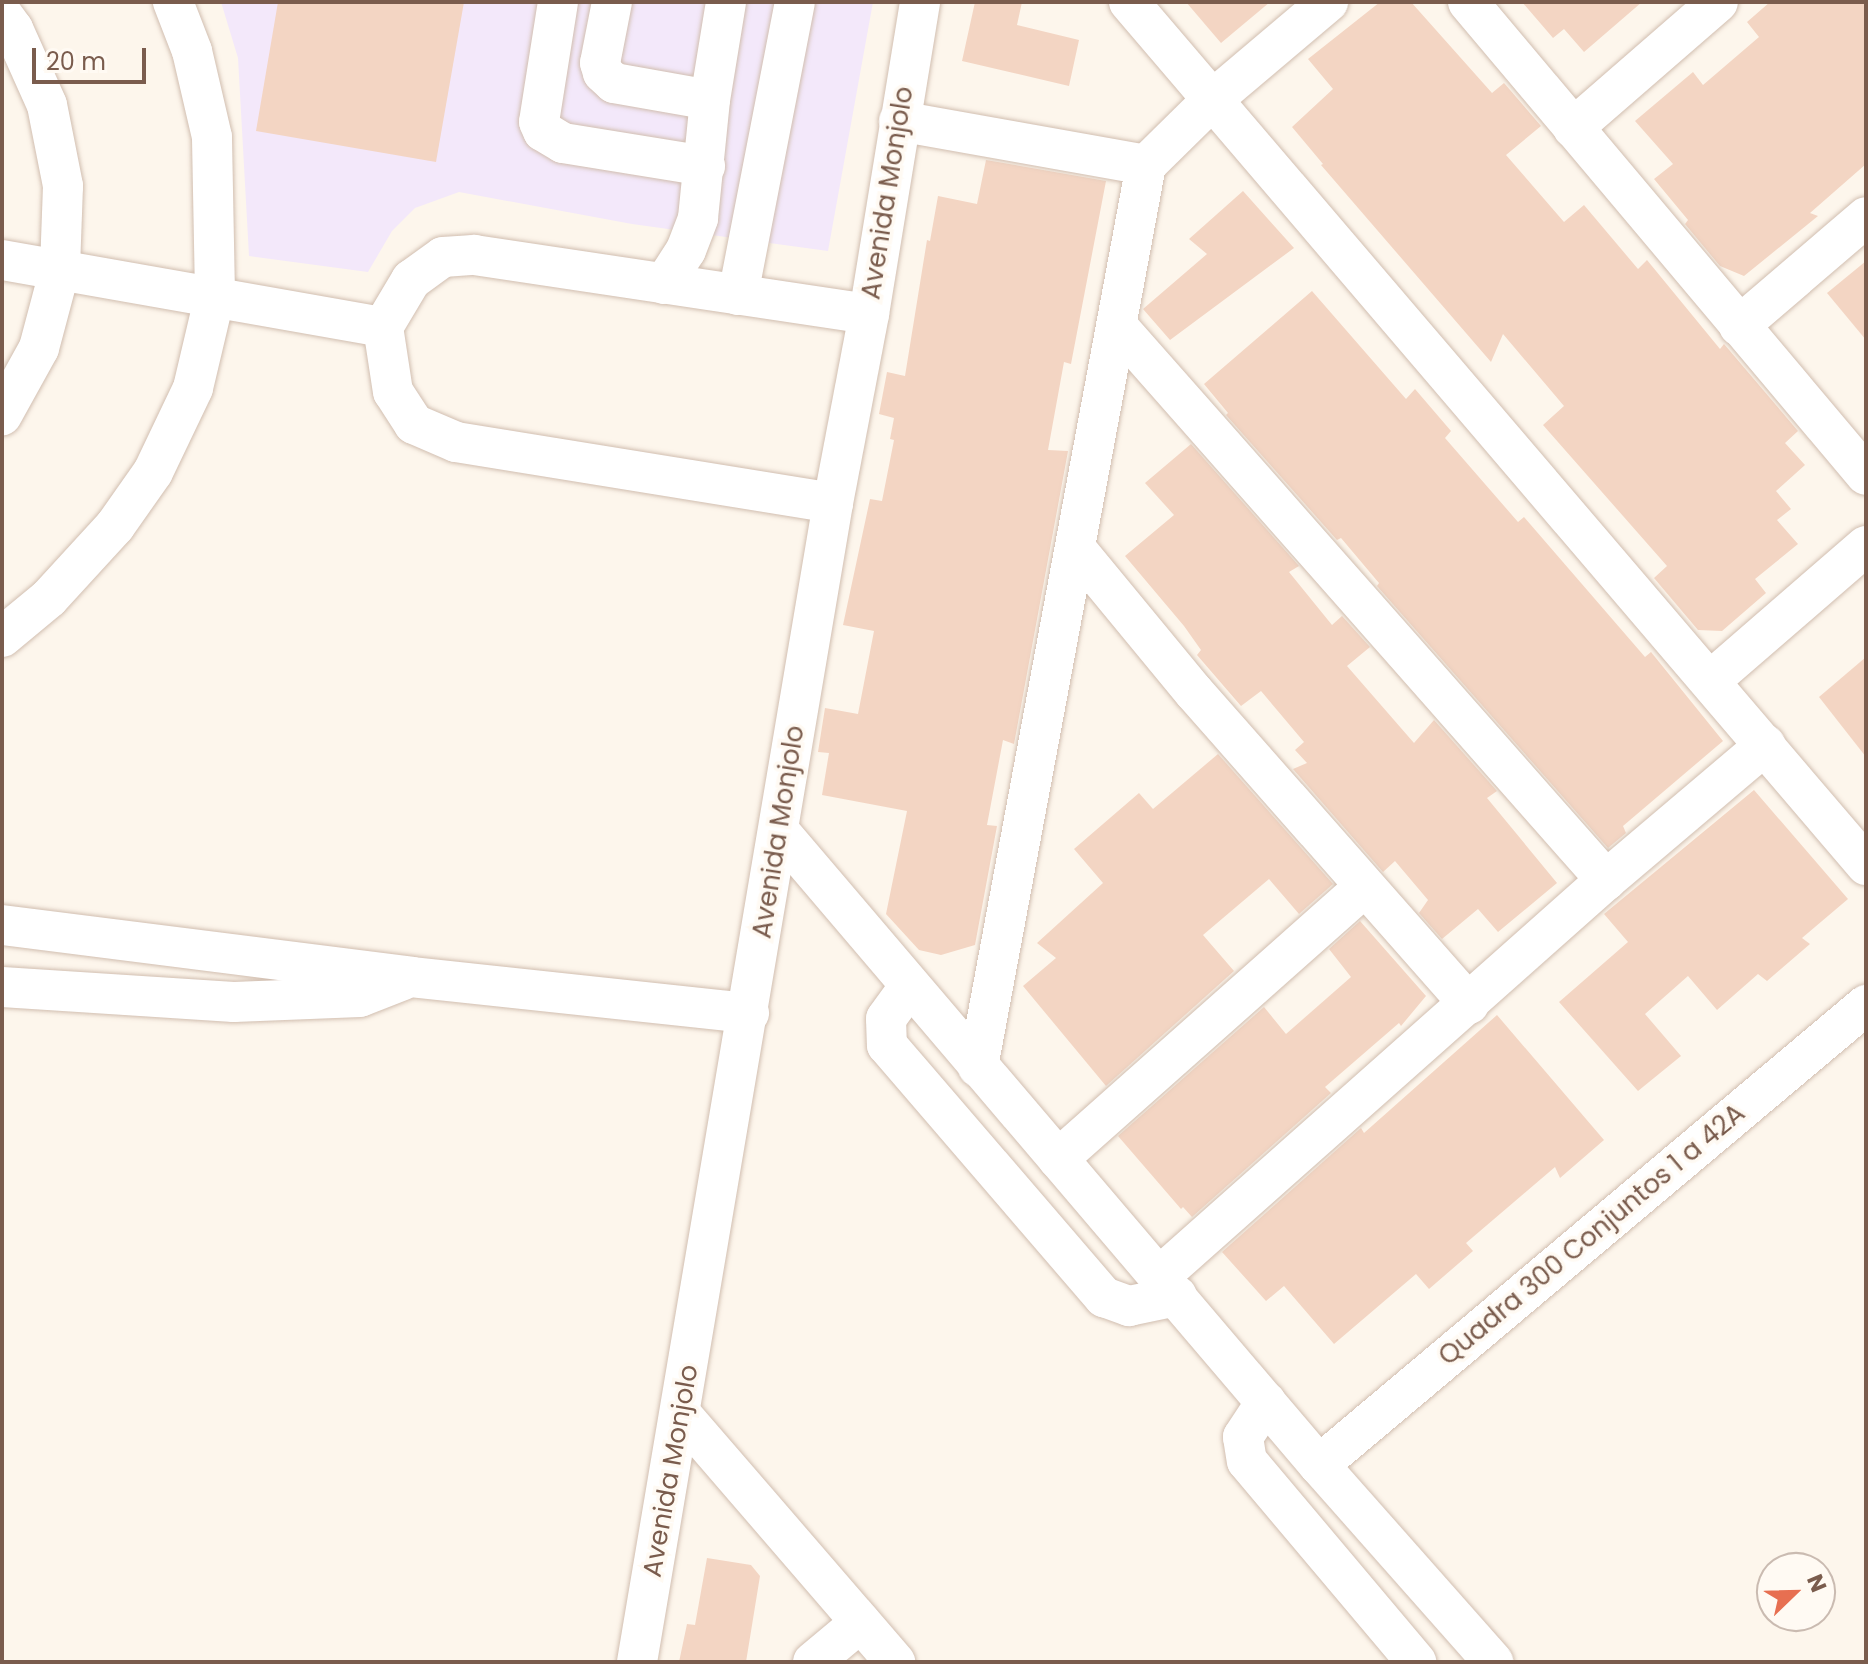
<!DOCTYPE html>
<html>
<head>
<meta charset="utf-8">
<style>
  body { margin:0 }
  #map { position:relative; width:1868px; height:1664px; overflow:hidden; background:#fdf6ec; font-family:Poppins,sans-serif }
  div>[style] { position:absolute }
  .education>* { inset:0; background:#f3e8fa }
  .building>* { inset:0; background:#f3d5c3 }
  .roads { filter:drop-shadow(0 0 2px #d1beb0) drop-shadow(0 0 2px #d1beb0) }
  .minor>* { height:40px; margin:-20px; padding:0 20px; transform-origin:20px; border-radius:20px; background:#fff }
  span { translate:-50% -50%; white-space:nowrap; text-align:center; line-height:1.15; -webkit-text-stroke:7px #fffaf3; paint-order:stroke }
  .street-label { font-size:26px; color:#7a5c4d }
  .frame { position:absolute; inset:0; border:4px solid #7a5c4d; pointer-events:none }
  .north { position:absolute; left:1756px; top:1552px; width:80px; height:80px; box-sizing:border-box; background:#fffaf3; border:2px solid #cabbb1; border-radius:50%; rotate:67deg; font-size:22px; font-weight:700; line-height:32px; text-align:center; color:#7a5c4d }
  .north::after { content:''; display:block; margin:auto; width:28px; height:36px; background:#e76f51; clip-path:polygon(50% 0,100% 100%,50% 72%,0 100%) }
  .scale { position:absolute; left:32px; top:48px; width:114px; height:36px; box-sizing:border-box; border:4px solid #7a5c4d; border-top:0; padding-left:10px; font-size:24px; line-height:28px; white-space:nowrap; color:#7a5c4d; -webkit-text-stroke:6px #fffaf3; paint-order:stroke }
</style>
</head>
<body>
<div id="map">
  <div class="education">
    <i style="clip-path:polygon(221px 2px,873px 2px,828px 251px,632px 224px,459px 192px,415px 208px,392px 231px,368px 272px,249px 256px,238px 58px)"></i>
  </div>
  <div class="building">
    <i style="clip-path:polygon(278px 2px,464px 2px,436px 162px,256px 131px)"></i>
    <i style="clip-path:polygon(975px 2px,1022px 2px,1017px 25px,1079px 40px,1069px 86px,962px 61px)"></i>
    <i style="clip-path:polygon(1186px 2px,1270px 2px,1221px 43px)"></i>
    <i style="clip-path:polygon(1380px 2px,1411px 2px,1492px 93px,1504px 83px,1541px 126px,1506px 155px,1564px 222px,1584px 205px,1638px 269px,1647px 260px,1720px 349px,1724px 344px,1798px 431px,1785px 443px,1805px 465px,1776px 491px,1791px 509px,1777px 520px,1798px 544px,1755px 579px,1766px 593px,1722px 631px,1698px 630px,1654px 578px,1667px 566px,1543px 425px,1564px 406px,1503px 334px,1491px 362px,1321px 165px,1323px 164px,1292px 127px,1333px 89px,1308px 59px)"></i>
    <i style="clip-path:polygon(1522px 2px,1642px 2px,1584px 52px,1564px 29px,1553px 38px)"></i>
    <i style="clip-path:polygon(1770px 2px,1866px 2px,1866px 164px,1810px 213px,1818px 216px,1744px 276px,1720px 266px,1685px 224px,1688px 220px,1654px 179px,1673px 164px,1635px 121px,1693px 72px,1703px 85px,1759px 37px,1747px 22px)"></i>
    <i style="clip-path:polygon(986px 160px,1106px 181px,1071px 364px,1064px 362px,1048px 450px,1068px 451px,1014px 744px,1003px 740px,987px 825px,997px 826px,975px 945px,941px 955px,919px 950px,886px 914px,907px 811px,822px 795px,829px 753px,818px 752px,825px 708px,858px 714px,874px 631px,843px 625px,870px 499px,882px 501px,894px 440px,890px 439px,894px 418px,879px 414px,887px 372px,905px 376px,927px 240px,930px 241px,938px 196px,977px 204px)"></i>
    <i style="clip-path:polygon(1243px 191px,1294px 248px,1170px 340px,1143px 309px,1207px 254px,1189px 239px)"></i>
    <i style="clip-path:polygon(1866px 261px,1866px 340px,1827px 293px)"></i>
    <i style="clip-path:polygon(1312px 291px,1406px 399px,1415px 389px,1451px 431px,1445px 438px,1518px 522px,1524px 517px,1645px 657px,1651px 652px,1723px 741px,1623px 826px,1626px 833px,1608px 848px,1377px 586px,1379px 583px,1341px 538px,1337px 540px,1226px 415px,1228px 413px,1204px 384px)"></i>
    <i style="clip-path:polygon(1191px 444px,1299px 566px,1289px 572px,1332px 625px,1342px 616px,1370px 647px,1347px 666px,1414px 743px,1434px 720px,1497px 791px,1487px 798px,1557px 883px,1498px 932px,1478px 909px,1442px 939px,1419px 913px,1428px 900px,1395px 861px,1383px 872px,1293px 769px,1307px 763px,1295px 750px,1304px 742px,1261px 691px,1241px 706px,1197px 655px,1201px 650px,1184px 626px,1125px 556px,1174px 515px,1145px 483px)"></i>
    <i style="clip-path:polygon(1866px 657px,1866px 757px,1819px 697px)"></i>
    <i style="clip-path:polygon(1218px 754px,1333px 884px,1299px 914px,1269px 879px,1203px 935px,1234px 971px,1106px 1086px,1023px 986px,1056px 958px,1037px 943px,1103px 883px,1074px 849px,1139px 793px,1153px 809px)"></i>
    <i style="clip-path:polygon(1754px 790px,1848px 899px,1802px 938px,1810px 944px,1767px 981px,1758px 974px,1717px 1010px,1688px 976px,1645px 1014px,1681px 1056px,1638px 1091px,1559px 1002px,1628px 942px,1604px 914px)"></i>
    <i style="clip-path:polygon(1360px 921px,1426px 996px,1401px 1026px,1399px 1023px,1325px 1087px,1331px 1093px,1192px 1217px,1183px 1207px,1181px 1209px,1118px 1136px,1264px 1007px,1286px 1034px,1351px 977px,1329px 949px)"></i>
    <i style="clip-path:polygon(1497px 1015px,1604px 1140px,1560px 1178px,1555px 1167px,1466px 1243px,1473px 1251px,1429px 1289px,1416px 1274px,1334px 1344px,1284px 1286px,1266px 1301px,1222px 1252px,1361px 1128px,1364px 1133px)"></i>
    <i style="clip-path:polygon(707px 1558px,751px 1565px,760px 1576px,746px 1662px,679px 1662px,687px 1624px,695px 1625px)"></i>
  </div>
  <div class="roads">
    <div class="minor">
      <i style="left:558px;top:2px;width:121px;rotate:99deg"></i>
      <i style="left:539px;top:122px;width:10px;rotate:66deg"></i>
      <i style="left:543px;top:131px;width:23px;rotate:31deg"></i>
      <i style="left:563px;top:143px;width:144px;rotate:9.2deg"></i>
      <i style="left:612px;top:2px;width:62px;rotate:101.1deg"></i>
      <i style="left:600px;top:63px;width:10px;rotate:73deg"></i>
      <i style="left:603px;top:73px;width:15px;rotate:42deg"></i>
      <i style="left:614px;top:83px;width:97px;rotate:10deg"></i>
      <i style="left:1129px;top:2px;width:1135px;rotate:49.5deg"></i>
      <i style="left:1468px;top:2px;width:618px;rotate:49.92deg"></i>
      <i style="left:2px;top:14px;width:19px;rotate:54deg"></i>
      <i style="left:13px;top:29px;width:83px;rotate:65.9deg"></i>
      <i style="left:47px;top:105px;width:83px;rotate:78.8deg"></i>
      <i style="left:63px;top:186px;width:83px;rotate:92.1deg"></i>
      <i style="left:60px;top:269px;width:82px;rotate:104.9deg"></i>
      <i style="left:39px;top:348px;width:77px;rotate:118.9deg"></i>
      <i style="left:899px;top:121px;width:251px;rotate:10.1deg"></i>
      <i style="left:1573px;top:128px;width:192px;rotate:-41deg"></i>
      <i style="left:2px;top:260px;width:387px;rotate:10deg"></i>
      <i style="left:664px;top:284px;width:40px;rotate:-57.1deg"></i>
      <i style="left:686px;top:250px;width:34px;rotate:-69deg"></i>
      <i style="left:698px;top:218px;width:119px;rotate:-84.2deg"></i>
      <i style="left:710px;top:100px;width:99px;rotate:-80.7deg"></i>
      <i style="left:738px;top:295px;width:298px;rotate:-79deg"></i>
      <i style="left:1739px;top:326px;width:167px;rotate:-40.6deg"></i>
      <i style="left:1118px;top:327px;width:738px;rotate:48.57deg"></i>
      <i style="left:833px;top:503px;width:382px;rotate:-170.8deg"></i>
      <i style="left:456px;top:442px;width:46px;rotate:-156.8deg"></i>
      <i style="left:414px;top:424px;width:38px;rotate:-123deg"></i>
      <i style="left:393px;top:392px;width:66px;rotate:-98.7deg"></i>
      <i style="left:383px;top:327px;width:55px;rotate:-59.2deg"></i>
      <i style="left:411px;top:280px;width:39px;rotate:-36deg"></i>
      <i style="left:443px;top:257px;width:31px;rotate:-4deg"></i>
      <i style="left:474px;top:255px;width:399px;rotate:8.5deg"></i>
      <i style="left:1076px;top:549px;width:185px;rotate:50.5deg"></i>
      <i style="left:1194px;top:692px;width:416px;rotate:48.6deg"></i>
      <i style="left:2px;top:637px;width:61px;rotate:-39.7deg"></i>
      <i style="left:49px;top:598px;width:98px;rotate:-47.5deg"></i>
      <i style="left:115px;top:526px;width:66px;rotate:-54.9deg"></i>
      <i style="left:153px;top:472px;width:93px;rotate:-64.5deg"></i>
      <i style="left:193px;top:388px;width:96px;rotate:-76.7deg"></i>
      <i style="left:215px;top:295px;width:158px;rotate:-91.1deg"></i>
      <i style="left:212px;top:137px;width:88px;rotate:-103.1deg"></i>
      <i style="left:192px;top:51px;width:53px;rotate:-111.2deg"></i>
      <i style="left:1710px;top:681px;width:206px;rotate:-40.9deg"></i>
      <i style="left:779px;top:831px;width:833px;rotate:49.58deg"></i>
      <i style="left:1319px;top:1465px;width:263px;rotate:48.5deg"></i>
      <i style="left:2px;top:925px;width:412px;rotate:7.2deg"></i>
      <i style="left:411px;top:977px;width:340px;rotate:6.1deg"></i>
      <i style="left:2px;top:987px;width:232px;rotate:3.7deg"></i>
      <i style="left:234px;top:1002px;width:126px;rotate:-2.3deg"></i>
      <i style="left:360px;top:997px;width:46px;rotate:-21.6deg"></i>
      <i style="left:909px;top:987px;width:39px;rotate:126deg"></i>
      <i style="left:886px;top:1019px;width:26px;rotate:88deg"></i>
      <i style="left:887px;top:1045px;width:333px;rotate:49.3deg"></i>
      <i style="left:1104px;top:1297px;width:27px;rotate:20deg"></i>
      <i style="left:1129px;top:1306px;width:49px;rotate:-11.8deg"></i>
      <i style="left:978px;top:1067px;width:918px;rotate:-79.45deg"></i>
      <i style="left:1146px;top:165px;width:93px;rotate:-44.6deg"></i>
      <i style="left:1212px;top:100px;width:152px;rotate:-40.2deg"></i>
      <i style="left:1058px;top:1159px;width:409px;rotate:-41.6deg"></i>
      <i style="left:1160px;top:1276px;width:596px;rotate:-41.6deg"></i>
      <i style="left:1606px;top:880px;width:209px;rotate:-40.3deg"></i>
      <i style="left:1266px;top:1402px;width:42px;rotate:123.3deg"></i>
      <i style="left:1243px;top:1437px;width:24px;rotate:81deg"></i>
      <i style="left:1247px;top:1461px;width:263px;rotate:49.9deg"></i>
      <i style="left:681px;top:1414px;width:328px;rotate:49.2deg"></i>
      <i style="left:1319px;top:1465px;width:715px;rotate:-40.06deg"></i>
      <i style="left:637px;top:1662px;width:1175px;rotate:-80.4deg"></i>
      <i style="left:833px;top:503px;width:192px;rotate:-79.2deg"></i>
      <i style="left:869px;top:314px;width:316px;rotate:-80.7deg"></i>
      <i style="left:813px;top:1662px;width:62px;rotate:-39.8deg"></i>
    </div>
  </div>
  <div class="street-label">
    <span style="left:888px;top:193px;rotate:-81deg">Avenida Monjolo</span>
    <span style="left:779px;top:832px;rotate:-81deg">Avenida Monjolo</span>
    <span style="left:1592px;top:1235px;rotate:-40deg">Quadra 300 Conjuntos 1 a 42A</span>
    <span style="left:671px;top:1471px;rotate:-80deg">Avenida Monjolo</span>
  </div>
  <div class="frame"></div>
  <div class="north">N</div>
  <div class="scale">20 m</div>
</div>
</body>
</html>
